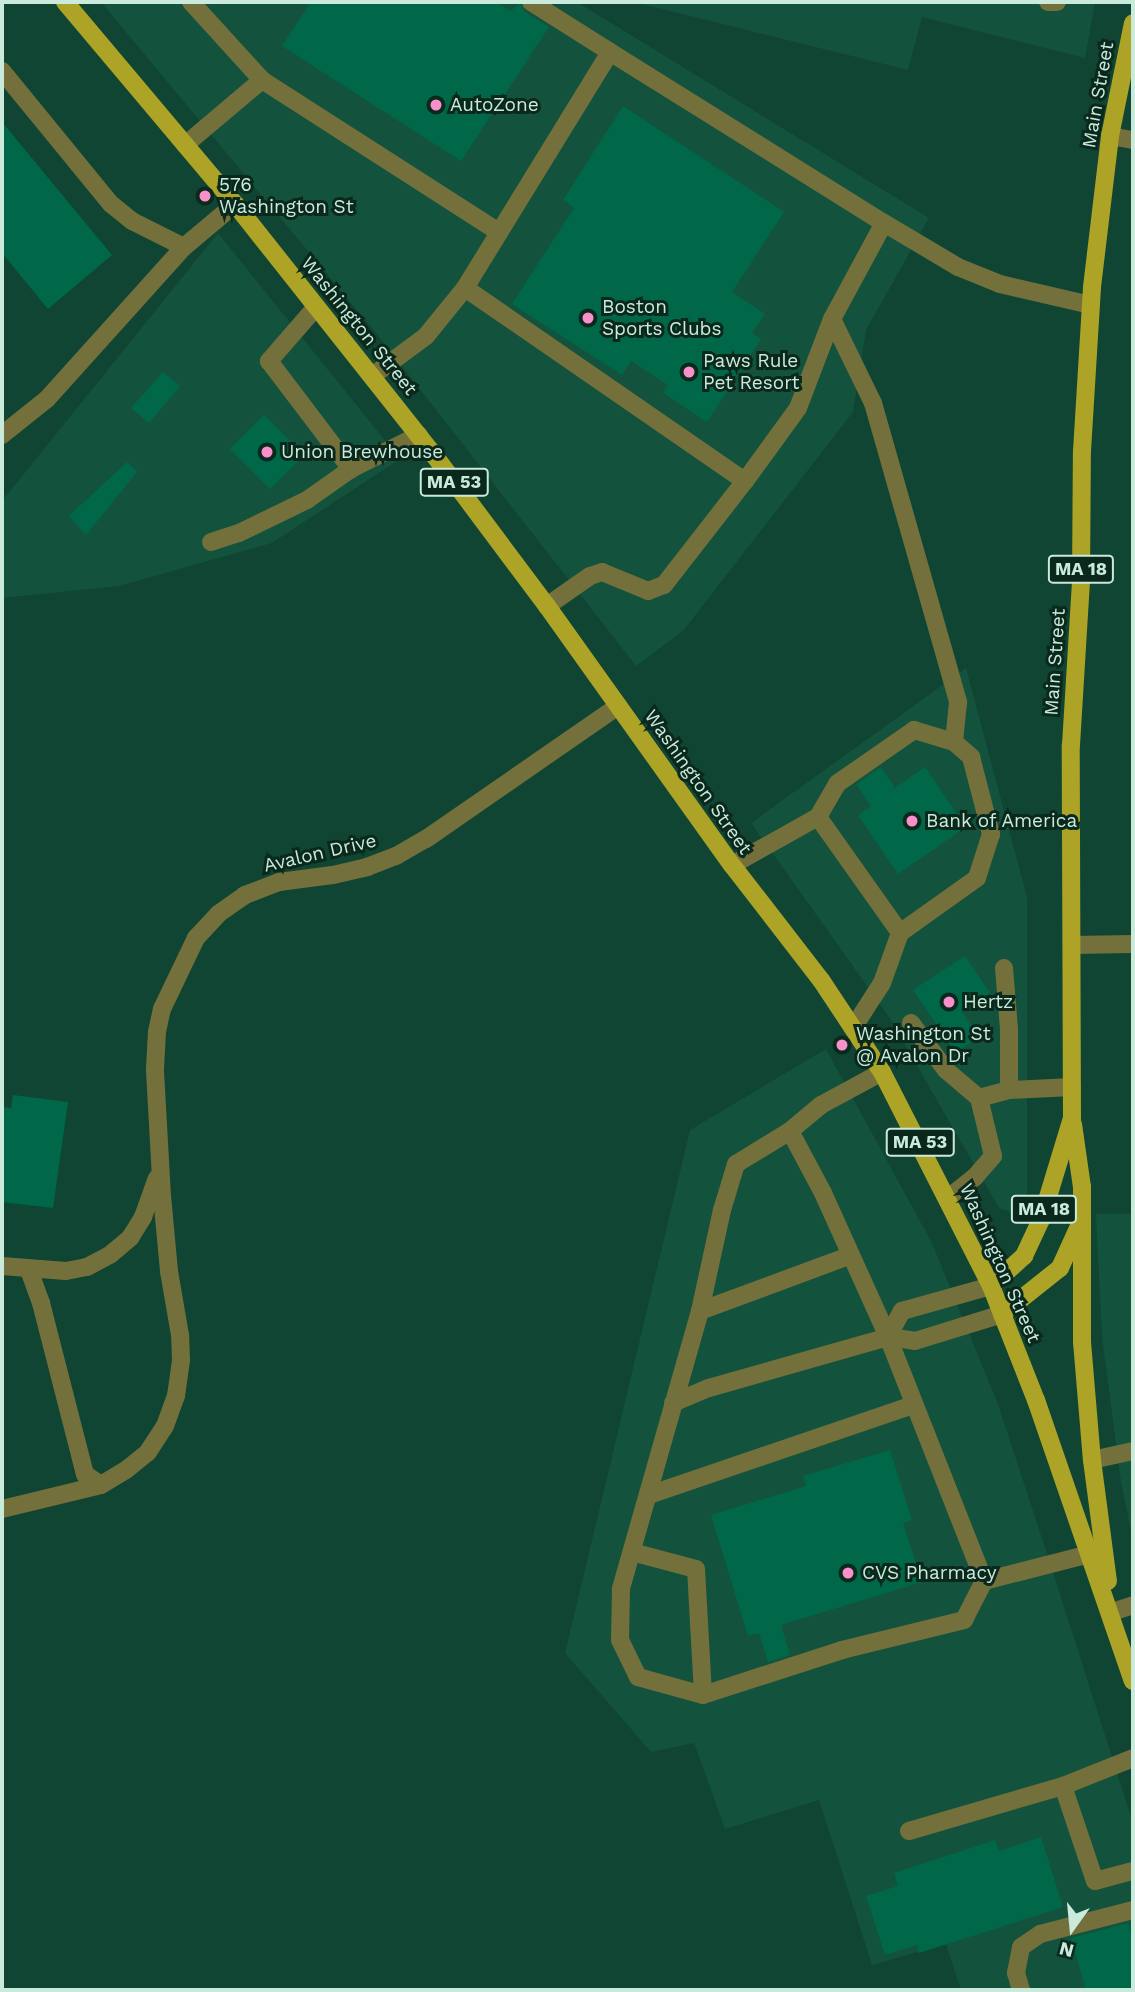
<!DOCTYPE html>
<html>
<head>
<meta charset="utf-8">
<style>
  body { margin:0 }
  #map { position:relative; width:1135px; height:1992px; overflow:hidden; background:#0f4532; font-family:"Work Sans",sans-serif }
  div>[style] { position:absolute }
  .built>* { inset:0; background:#13523c }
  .building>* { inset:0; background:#006849 }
  .minor>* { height:18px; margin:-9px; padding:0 9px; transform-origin:9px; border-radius:9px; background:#74703c }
  .major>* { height:18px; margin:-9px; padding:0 9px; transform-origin:9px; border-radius:9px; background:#aca327 }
  .dots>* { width:19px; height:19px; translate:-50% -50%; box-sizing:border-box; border:4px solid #0b281d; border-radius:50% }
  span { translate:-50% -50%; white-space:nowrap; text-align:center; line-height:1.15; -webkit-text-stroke:6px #0b281d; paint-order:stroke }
  .shield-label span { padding:2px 5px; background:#0b281d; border:2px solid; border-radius:5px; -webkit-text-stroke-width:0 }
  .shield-label { font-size:18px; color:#caebdb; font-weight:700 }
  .street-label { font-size:19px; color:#caebdb }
  .poi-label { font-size:19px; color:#caebdb }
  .left { translate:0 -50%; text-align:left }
  .frame { position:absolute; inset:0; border:4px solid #caebdb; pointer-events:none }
  .north { position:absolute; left:1037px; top:1894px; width:70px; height:70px; -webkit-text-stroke:5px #0b281d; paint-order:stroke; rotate:195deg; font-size:19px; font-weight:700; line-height:28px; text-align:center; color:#caebdb }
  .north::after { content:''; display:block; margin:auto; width:24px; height:32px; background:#caebdb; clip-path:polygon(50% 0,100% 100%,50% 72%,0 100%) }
</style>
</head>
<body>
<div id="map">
  <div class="built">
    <i style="clip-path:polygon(101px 2px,577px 2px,929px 218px,866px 330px,853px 412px,683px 631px,636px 666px,376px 333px)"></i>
    <i style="clip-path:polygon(634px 2px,1095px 2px,1085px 58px,922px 17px,908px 70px)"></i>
    <i style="clip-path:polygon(218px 233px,400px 459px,272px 543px,119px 586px,2px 598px,2px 501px)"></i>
    <i style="clip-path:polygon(966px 668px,1027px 897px,1027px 1198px,1022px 1207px,1013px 1213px,999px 1208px,889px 1017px,751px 823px)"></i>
    <i style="clip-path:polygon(826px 1049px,932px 1243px,998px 1404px,1052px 1569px,1133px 1823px,1133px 1990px,961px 1990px,946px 1944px,872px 1965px,819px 1800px,725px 1829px,694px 1743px,651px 1752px,565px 1653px,690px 1130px)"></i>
    <i style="clip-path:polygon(1096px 1214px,1133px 1214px,1133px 1541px,1121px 1482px,1102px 1337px)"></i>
  </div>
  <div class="building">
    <i style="clip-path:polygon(311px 2px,496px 2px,511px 11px,520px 2px,525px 12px,549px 27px,461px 161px,282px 46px)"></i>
    <i style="clip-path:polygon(623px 106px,784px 212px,732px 292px,765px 314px,752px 333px,761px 339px,707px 422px,663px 393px,668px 385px,631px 361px,622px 375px,512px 304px,574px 208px,563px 200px)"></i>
    <i style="clip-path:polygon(2px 122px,112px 255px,48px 309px,2px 253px)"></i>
    <i style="clip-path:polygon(163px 372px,180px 386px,149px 423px,131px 408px)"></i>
    <i style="clip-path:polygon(264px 415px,304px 455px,270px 489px,230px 449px)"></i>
    <i style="clip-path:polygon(127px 462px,137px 472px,86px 535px,69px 516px)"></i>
    <i style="clip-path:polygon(881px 767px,895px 788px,925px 767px,966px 827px,898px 874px,858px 815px,871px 806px,856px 784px)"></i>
    <i style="clip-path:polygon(965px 956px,990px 993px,962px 1012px,979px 1037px,956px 1053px,913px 990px)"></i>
    <i style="clip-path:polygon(13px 1095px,68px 1102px,53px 1208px,2px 1202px,2px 1107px,11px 1108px)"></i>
    <i style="clip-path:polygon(890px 1450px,912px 1520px,903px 1523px,922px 1582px,781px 1625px,790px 1655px,768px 1662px,759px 1633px,748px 1636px,711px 1515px,806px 1486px,803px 1476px)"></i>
    <i style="clip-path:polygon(1041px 1837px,1063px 1907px,919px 1953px,917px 1945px,885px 1955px,866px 1896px,898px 1886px,894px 1873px,995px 1840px,999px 1851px)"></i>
    <i style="clip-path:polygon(1128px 1923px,1133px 1942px,1133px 1990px,1086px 1990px,1071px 1938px)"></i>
  </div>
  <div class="minor">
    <i style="left:191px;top:2px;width:105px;rotate:47.7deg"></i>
    <i style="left:531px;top:2px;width:93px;rotate:32.3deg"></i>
    <i style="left:1048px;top:2px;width:9px"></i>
    <i style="left:2px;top:71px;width:172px;rotate:50.7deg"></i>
    <i style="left:111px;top:204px;width:27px;rotate:39deg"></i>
    <i style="left:132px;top:221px;width:58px;rotate:26.6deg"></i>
    <i style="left:1110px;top:136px;width:23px;rotate:10deg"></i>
    <i style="left:185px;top:145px;width:101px;rotate:-40.2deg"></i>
    <i style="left:262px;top:80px;width:282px;rotate:32.7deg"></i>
    <i style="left:465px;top:288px;width:277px;rotate:-58.4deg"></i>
    <i style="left:610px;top:52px;width:323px;rotate:32deg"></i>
    <i style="left:316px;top:307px;width:72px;rotate:131deg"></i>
    <i style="left:269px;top:361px;width:136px;rotate:52.8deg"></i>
    <i style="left:351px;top:469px;width:76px;rotate:-26.6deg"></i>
    <i style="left:832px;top:319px;width:93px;rotate:64deg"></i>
    <i style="left:873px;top:403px;width:311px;rotate:74.1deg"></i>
    <i style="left:958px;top:702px;width:40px;rotate:95.7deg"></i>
    <i style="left:372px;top:376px;width:67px;rotate:-36.5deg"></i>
    <i style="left:426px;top:336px;width:62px;rotate:-50.9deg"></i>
    <i style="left:465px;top:288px;width:340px;rotate:34.6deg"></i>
    <i style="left:745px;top:481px;width:90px;rotate:-54deg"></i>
    <i style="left:798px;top:408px;width:95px;rotate:-69.1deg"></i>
    <i style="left:832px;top:319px;width:109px;rotate:-61.6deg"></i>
    <i style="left:884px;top:223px;width:86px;rotate:30.7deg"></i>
    <i style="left:958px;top:267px;width:45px;rotate:22deg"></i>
    <i style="left:1000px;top:284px;width:93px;rotate:13deg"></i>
    <i style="left:2px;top:435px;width:58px;rotate:-38.7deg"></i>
    <i style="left:47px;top:399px;width:205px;rotate:-48deg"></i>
    <i style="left:184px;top:247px;width:67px;rotate:-40.1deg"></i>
    <i style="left:211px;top:542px;width:29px;rotate:-18deg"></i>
    <i style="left:239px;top:533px;width:76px;rotate:-25.9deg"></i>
    <i style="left:307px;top:500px;width:54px;rotate:-35.2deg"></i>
    <i style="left:547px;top:606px;width:52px;rotate:-34.9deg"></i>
    <i style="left:590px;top:576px;width:13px;rotate:-18deg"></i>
    <i style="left:602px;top:572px;width:50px;rotate:22.4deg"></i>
    <i style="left:648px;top:591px;width:17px;rotate:-21deg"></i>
    <i style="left:664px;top:585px;width:132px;rotate:-52.1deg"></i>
    <i style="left:818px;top:817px;width:39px;rotate:-60deg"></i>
    <i style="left:838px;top:783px;width:93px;rotate:-34.9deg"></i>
    <i style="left:914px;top:730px;width:42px;rotate:16.7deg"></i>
    <i style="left:954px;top:742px;width:23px;rotate:41deg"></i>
    <i style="left:971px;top:757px;width:80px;rotate:75.4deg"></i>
    <i style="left:991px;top:834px;width:46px;rotate:107.7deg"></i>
    <i style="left:977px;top:878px;width:95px;rotate:144.5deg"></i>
    <i style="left:732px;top:865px;width:98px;rotate:-29.2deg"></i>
    <i style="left:818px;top:817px;width:142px;rotate:54.7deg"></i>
    <i style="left:900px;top:933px;width:53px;rotate:109.8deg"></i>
    <i style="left:882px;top:983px;width:54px;rotate:122.8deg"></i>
    <i style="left:1072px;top:945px;width:61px;rotate:-0.9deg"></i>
    <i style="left:1004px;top:968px;width:61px;rotate:85.3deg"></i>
    <i style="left:1009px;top:1029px;width:61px;rotate:90deg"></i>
    <i style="left:911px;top:1023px;width:59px;rotate:53.3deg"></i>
    <i style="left:946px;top:1070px;width:43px;rotate:40.3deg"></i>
    <i style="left:882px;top:1072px;width:69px;rotate:151.6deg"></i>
    <i style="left:821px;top:1105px;width:40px;rotate:140deg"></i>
    <i style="left:790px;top:1131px;width:70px;rotate:62deg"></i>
    <i style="left:823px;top:1193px;width:158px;rotate:65.7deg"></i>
    <i style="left:888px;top:1337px;width:262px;rotate:68.5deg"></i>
    <i style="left:790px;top:1131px;width:63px;rotate:148.6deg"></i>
    <i style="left:736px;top:1164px;width:48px;rotate:106.9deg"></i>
    <i style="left:722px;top:1210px;width:103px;rotate:102.3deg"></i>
    <i style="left:700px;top:1311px;width:289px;rotate:105.9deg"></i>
    <i style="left:621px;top:1589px;width:51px;rotate:91.1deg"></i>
    <i style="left:620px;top:1640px;width:41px;rotate:64.1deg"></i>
    <i style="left:638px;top:1677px;width:67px;rotate:15.5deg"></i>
    <i style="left:703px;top:1695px;width:146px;rotate:-17.9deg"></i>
    <i style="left:842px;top:1650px;width:126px;rotate:-13.8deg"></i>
    <i style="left:964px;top:1620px;width:44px;rotate:-62.9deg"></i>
    <i style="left:984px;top:1581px;width:109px;rotate:-14.3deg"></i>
    <i style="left:948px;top:1198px;width:33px;rotate:-38deg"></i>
    <i style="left:974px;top:1178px;width:29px;rotate:-49deg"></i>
    <i style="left:993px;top:1156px;width:60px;rotate:-103.6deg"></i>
    <i style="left:979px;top:1098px;width:31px;rotate:-15deg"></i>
    <i style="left:1009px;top:1090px;width:63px;rotate:-2.7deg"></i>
    <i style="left:2px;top:1266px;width:64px;rotate:4.5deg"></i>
    <i style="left:66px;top:1271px;width:21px;rotate:-11deg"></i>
    <i style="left:87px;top:1267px;width:27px;rotate:-28deg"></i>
    <i style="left:111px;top:1254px;width:25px;rotate:-40deg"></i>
    <i style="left:130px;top:1238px;width:25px;rotate:-58deg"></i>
    <i style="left:143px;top:1217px;width:41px;rotate:-70.3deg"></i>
    <i style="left:29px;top:1270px;width:35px;rotate:70deg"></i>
    <i style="left:41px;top:1303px;width:177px;rotate:75.6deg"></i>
    <i style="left:85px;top:1474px;width:19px;rotate:35deg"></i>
    <i style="left:700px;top:1311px;width:159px;rotate:-20.3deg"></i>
    <i style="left:888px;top:1337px;width:30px;rotate:-62deg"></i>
    <i style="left:902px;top:1311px;width:92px;rotate:-15.7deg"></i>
    <i style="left:673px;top:1403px;width:39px;rotate:-23deg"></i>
    <i style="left:709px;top:1388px;width:186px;rotate:-15.9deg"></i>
    <i style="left:888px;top:1337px;width:27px;rotate:8deg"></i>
    <i style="left:915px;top:1341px;width:91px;rotate:-17.2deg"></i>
    <i style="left:1092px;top:1460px;width:42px;rotate:-12.4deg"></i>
    <i style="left:649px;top:1495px;width:279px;rotate:-18.8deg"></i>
    <i style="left:2px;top:1509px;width:102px;rotate:-13.6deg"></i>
    <i style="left:101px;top:1485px;width:29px;rotate:-31deg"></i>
    <i style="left:126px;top:1470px;width:28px;rotate:-39deg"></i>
    <i style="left:148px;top:1452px;width:31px;rotate:-57deg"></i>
    <i style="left:165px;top:1426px;width:32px;rotate:-70deg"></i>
    <i style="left:176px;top:1396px;width:36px;rotate:-82deg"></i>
    <i style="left:181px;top:1360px;width:25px;rotate:-92deg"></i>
    <i style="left:180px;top:1335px;width:65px;rotate:-99.8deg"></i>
    <i style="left:169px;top:1271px;width:75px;rotate:-95.3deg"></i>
    <i style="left:162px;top:1196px;width:127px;rotate:-93.2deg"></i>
    <i style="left:155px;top:1069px;width:37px;rotate:-87deg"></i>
    <i style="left:157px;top:1032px;width:24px;rotate:-78deg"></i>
    <i style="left:162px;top:1009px;width:79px;rotate:-64.4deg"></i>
    <i style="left:196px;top:938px;width:33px;rotate:-47deg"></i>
    <i style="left:218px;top:914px;width:33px;rotate:-35deg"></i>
    <i style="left:245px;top:895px;width:36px;rotate:-21deg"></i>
    <i style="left:279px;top:882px;width:54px;rotate:-7.4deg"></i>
    <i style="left:333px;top:875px;width:35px;rotate:-13deg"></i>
    <i style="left:367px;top:867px;width:31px;rotate:-21deg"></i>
    <i style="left:396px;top:856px;width:34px;rotate:-30deg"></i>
    <i style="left:426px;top:839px;width:234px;rotate:-34.7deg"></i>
    <i style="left:632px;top:1552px;width:66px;rotate:14.9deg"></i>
    <i style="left:696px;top:1569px;width:126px;rotate:86.8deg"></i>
    <i style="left:1112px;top:1612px;width:22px;rotate:-18deg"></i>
    <i style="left:1133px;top:1758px;width:75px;rotate:158.2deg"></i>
    <i style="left:1063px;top:1786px;width:100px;rotate:71.4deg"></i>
    <i style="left:1095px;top:1881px;width:39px;rotate:-15deg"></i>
    <i style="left:909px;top:1831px;width:160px;rotate:-16.3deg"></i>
    <i style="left:1021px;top:1990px;width:18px;rotate:-106deg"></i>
    <i style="left:1016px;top:1973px;width:26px;rotate:-79deg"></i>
    <i style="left:1021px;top:1947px;width:23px;rotate:-34deg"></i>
    <i style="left:1040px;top:1934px;width:96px;rotate:-14.5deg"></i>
  </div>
  <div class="major">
    <i style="left:65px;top:2px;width:264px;rotate:49.9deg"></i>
    <i style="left:235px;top:204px;width:315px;rotate:51.6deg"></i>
    <i style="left:431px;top:451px;width:194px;rotate:53.2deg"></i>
    <i style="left:547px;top:606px;width:318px;rotate:54.5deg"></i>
    <i style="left:732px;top:865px;width:145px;rotate:52.3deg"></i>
    <i style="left:821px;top:980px;width:110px;rotate:56.5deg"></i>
    <i style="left:882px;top:1072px;width:240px;rotate:63deg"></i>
    <i style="left:991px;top:1286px;width:123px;rotate:68.5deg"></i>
    <i style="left:1036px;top:1400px;width:297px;rotate:71deg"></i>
    <i style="left:1073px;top:1124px;width:64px;rotate:81.9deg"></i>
    <i style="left:1082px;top:1187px;width:155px;rotate:90deg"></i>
    <i style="left:1082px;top:1342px;width:118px;rotate:85.2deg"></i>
    <i style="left:1092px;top:1460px;width:122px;rotate:82.5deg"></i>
    <i style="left:991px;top:1286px;width:45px;rotate:-42.3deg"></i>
    <i style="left:1024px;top:1256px;width:40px;rotate:-65deg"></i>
    <i style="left:1041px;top:1220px;width:107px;rotate:-73.1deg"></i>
    <i style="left:1072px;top:1118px;width:373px;rotate:-90.2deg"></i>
    <i style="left:1071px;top:745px;width:164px;rotate:-86.5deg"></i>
    <i style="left:1081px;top:581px;width:130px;rotate:-89.6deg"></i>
    <i style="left:1082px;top:451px;width:164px;rotate:-86.5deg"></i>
    <i style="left:1092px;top:287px;width:152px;rotate:-83.2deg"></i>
    <i style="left:1110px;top:136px;width:115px;rotate:-78.5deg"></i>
    <i style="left:1002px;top:1314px;width:74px;rotate:-38.4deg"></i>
    <i style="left:1060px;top:1268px;width:48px;rotate:-65.6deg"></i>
  </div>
  <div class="dots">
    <i style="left:436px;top:105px;background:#f890cc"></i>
    <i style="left:205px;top:196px;background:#f890cc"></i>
    <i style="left:588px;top:318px;background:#f890cc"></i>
    <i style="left:689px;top:372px;background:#f890cc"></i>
    <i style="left:267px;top:452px;background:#f890cc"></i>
    <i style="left:912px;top:821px;background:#f890cc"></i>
    <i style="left:949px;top:1002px;background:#f890cc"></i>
    <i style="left:842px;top:1045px;background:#f890cc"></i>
    <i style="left:848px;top:1573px;background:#f890cc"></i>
  </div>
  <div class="shield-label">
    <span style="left:454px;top:482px">MA 53</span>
    <span style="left:1081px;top:569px">MA 18</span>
    <span style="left:920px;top:1142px">MA 53</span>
    <span style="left:1044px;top:1209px">MA 18</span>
  </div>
  <div class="street-label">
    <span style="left:1098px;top:95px;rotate:-80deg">Main Street</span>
    <span style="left:359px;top:326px;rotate:51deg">Washington Street</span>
    <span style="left:1055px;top:662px;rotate:-86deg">Main Street</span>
    <span style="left:698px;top:782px;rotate:55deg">Washington Street</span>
    <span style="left:320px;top:853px;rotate:-13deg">Avalon Drive</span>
    <span style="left:1000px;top:1263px;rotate:66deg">Washington Street</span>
  </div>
  <div class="poi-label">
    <span class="left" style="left:450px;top:105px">AutoZone</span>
    <span class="left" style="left:219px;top:196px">576<br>Washington St</span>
    <span class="left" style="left:602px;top:318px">Boston<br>Sports Clubs</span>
    <span class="left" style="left:703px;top:372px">Paws Rule<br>Pet Resort</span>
    <span class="left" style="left:281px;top:452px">Union Brewhouse</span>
    <span class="left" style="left:926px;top:821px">Bank of America</span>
    <span class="left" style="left:963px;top:1002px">Hertz</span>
    <span class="left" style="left:856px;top:1045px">Washington St<br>@ Avalon Dr</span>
    <span class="left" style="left:862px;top:1573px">CVS Pharmacy</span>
  </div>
  <div class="frame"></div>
  <div class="north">N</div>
</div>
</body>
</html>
